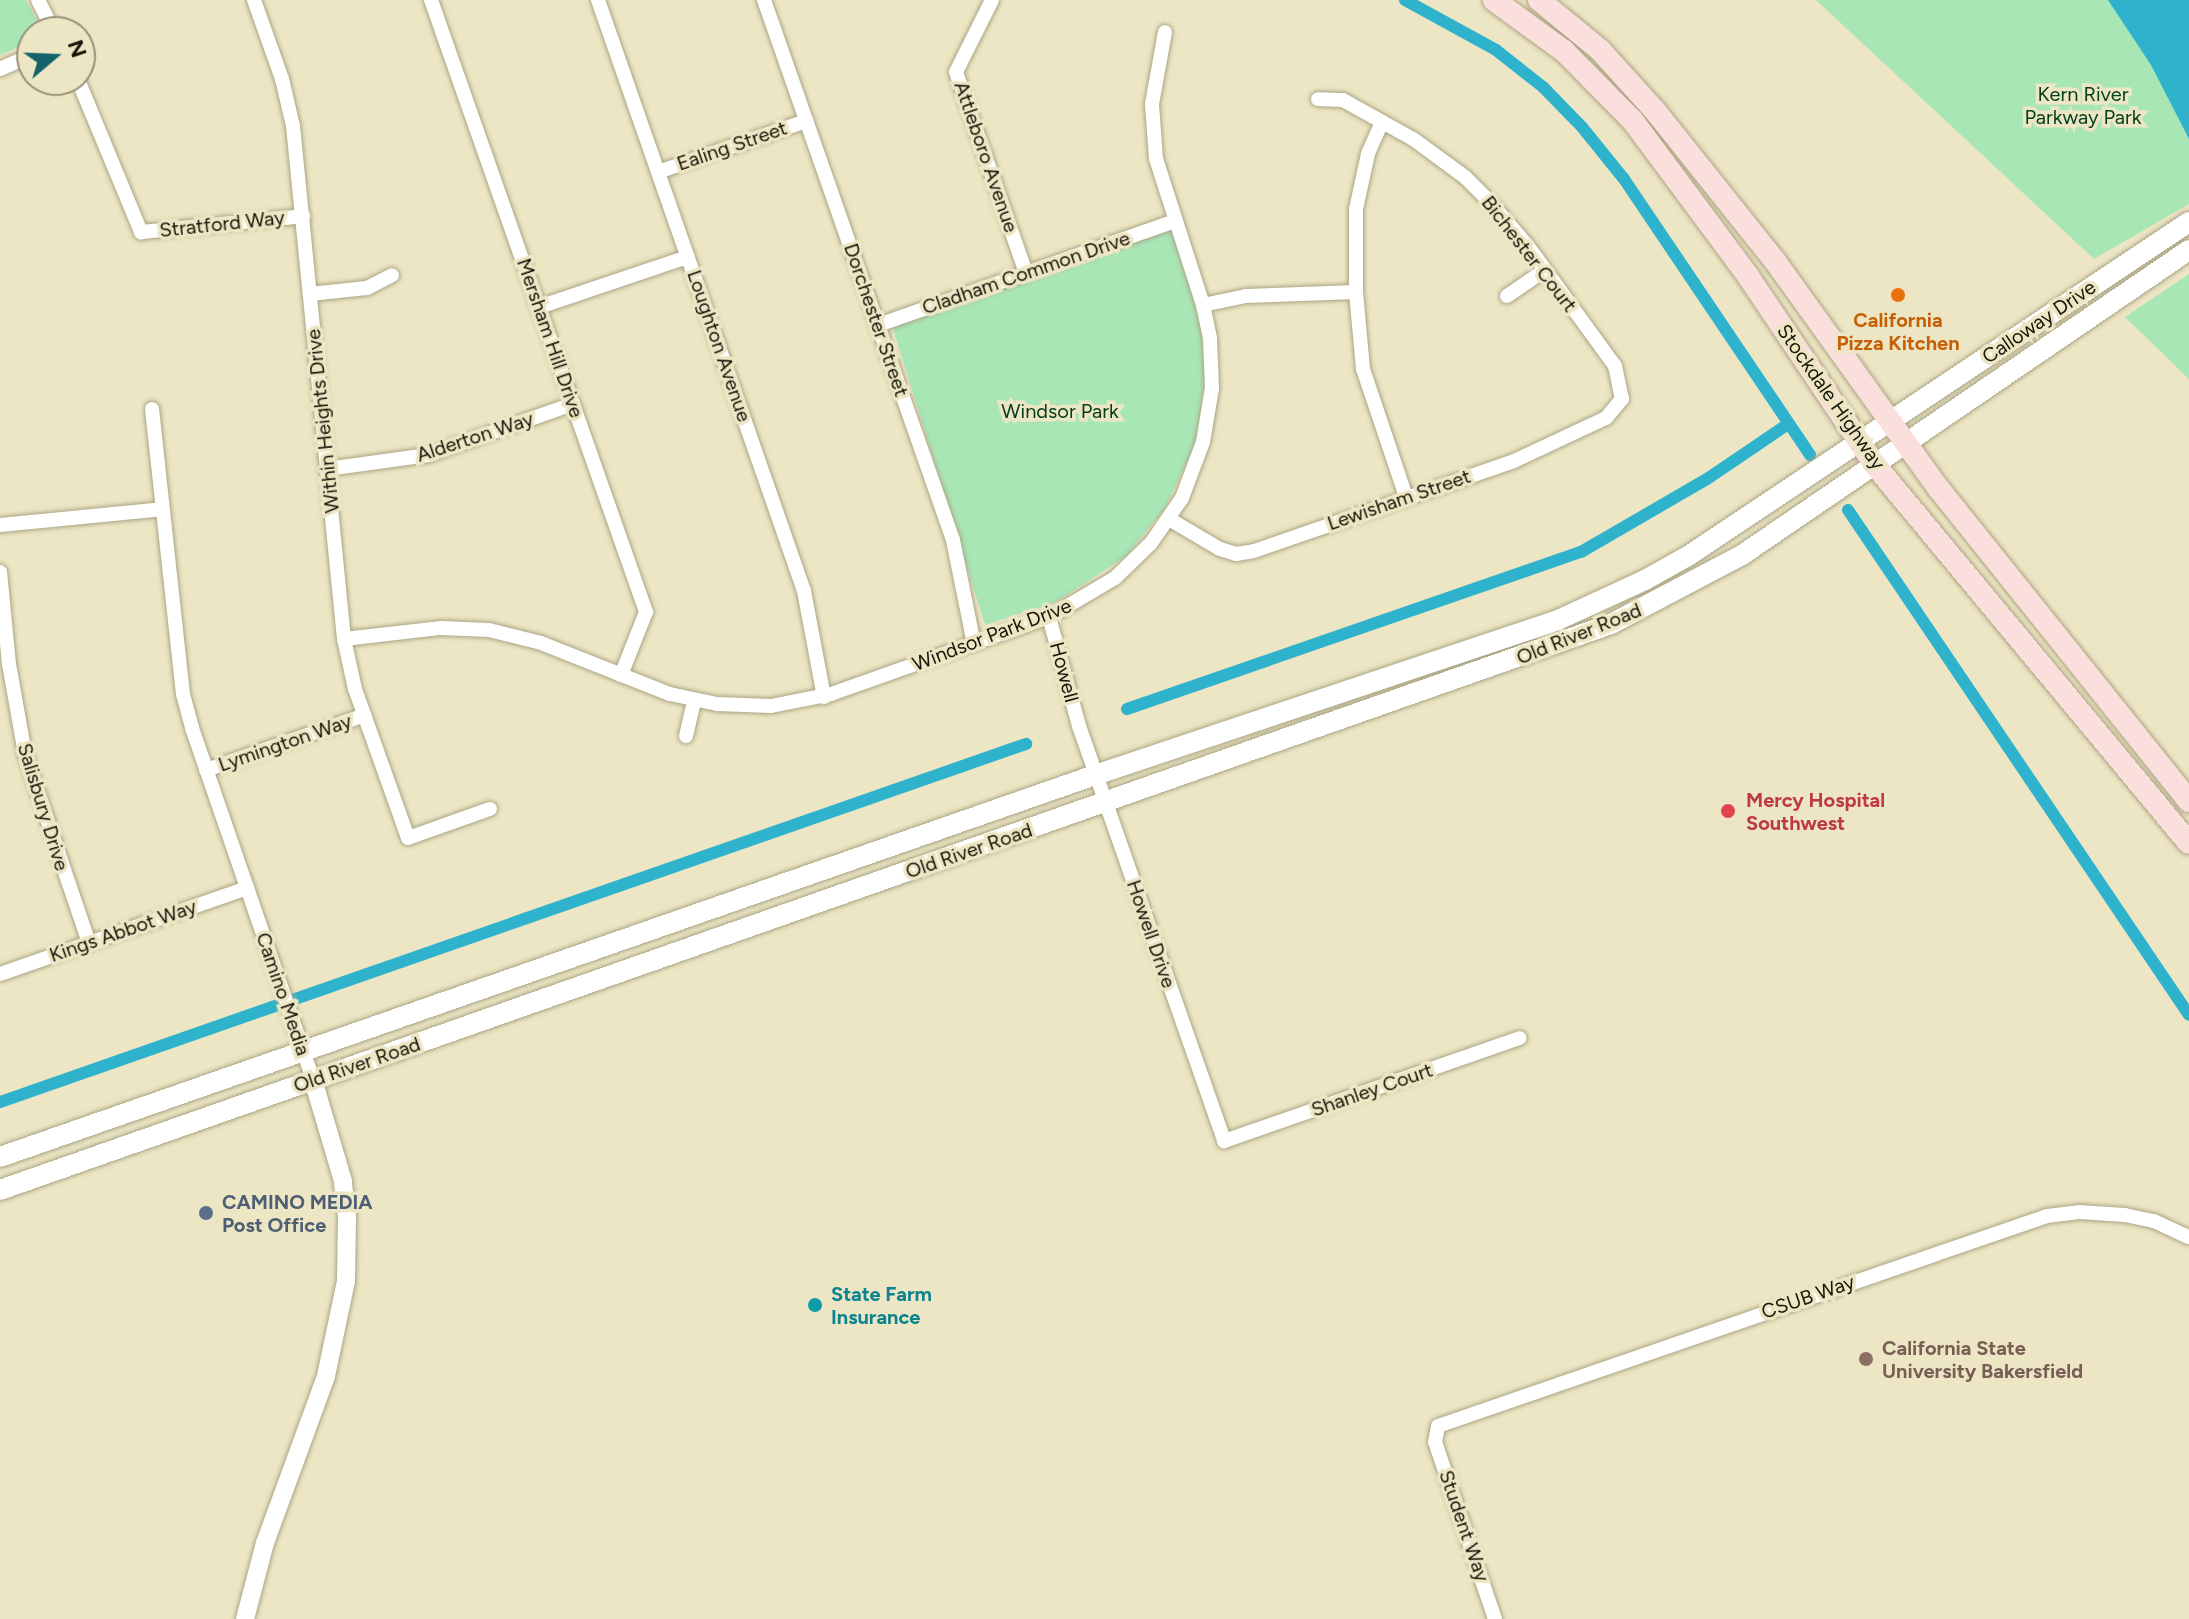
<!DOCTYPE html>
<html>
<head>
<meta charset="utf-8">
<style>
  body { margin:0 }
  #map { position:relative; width:2189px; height:1619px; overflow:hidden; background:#ede6c4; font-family:Figtree,sans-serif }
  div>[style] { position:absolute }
  .green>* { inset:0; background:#a8e6b6 }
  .water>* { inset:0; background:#2fb2cc }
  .canal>* { height:12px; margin:-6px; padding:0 6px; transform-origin:6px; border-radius:6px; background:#2fb2cc }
  .roads { filter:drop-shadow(0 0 2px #aba584) drop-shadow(0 0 2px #aba584) }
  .minor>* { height:14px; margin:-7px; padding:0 7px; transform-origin:7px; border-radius:7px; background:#fff }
  .tertiary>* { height:18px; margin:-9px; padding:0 9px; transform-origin:9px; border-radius:9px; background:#fff }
  .secondary>* { height:20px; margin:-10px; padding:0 10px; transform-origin:10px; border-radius:10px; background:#fff }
  .primary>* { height:22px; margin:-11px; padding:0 11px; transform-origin:11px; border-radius:11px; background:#fbdfdc }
  .dots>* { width:22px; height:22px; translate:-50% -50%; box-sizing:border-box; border:4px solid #ede6c4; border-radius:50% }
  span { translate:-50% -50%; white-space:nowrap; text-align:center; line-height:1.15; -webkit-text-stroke:7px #ede6c4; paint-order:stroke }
  .park-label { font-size:20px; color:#02401c }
  .street-label { font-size:20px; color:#181509 }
  .food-label { font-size:20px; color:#c56008; font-weight:700 }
  .health-label { font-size:20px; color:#be3a42; font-weight:700 }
  .left { translate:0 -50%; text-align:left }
  .service-label { font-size:20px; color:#4e5e75; font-weight:700 }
  .culture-label { font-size:20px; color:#0d838f; font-weight:700 }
  .education-label { font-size:20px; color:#785e54; font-weight:700 }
  .north { position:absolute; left:16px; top:16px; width:80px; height:80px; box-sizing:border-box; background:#ede6c4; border:2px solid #989279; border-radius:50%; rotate:71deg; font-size:22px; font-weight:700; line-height:32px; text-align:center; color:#181509 }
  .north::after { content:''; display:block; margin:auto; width:28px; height:36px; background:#15626d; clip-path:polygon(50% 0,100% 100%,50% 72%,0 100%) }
</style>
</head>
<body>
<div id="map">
  <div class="green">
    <i style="clip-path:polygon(0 0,26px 0,43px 32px,32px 32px,32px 41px,0 55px)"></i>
    <i style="clip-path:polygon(1816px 0,2189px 0,2189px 204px,2094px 259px)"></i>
    <i style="clip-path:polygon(1171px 228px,1200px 316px,1205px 378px,1196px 442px,1165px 508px,1126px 556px,1056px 602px,985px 625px,892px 325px)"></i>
    <i style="clip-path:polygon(2189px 274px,2189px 379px,2125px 317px)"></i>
  </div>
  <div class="water">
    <i style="clip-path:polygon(2108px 0,2189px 0,2189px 139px,2151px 65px)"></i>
  </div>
  <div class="canal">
    <i style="left:1405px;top:0;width:104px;rotate:28.8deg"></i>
    <i style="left:1496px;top:50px;width:60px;rotate:38.2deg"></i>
    <i style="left:1543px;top:87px;width:56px;rotate:45.7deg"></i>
    <i style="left:1582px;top:127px;width:67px;rotate:51.1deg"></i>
    <i style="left:1624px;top:179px;width:333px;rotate:56deg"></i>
    <i style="left:1848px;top:510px;width:609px;rotate:55.97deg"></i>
    <i style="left:1127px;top:709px;width:480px;rotate:-19.1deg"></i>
    <i style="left:1581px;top:552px;width:146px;rotate:-30.1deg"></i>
    <i style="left:1707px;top:479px;width:98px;rotate:-34.2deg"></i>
    <i style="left:0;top:1102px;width:1087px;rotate:-19.24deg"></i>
  </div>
  <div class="roads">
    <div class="minor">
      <i style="left:38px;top:0;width:36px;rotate:63deg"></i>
      <i style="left:254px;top:0;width:84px;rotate:70.5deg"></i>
      <i style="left:282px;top:79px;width:48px;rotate:76.8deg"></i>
      <i style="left:293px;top:126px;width:516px;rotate:84.32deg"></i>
      <i style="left:344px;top:639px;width:51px;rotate:77.6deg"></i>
      <i style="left:355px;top:689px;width:158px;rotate:70.4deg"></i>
      <i style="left:408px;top:838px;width:87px;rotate:-19.5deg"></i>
      <i style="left:431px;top:0;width:649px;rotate:70.64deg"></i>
      <i style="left:646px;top:612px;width:68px;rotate:111.6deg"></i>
      <i style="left:598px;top:0;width:626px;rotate:70.78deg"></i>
      <i style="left:804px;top:591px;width:108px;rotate:79.3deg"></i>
      <i style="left:764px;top:0;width:572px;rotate:70.71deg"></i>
      <i style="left:953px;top:540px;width:106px;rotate:78.6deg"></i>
      <i style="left:992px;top:0;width:80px;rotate:116.6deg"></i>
      <i style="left:956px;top:72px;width:213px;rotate:70.8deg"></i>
      <i style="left:0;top:69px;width:35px;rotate:-24deg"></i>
      <i style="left:78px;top:80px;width:165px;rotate:67.5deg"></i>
      <i style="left:141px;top:232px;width:163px;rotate:-5.6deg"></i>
      <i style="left:1382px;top:122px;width:35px;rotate:114deg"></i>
      <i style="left:1368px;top:154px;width:56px;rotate:102.3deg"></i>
      <i style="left:1356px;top:209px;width:83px;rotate:90deg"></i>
      <i style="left:1356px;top:292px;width:77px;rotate:84.8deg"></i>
      <i style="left:1363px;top:369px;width:135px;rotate:71.4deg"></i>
      <i style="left:658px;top:172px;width:157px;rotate:-19deg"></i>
      <i style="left:310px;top:294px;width:57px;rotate:-6deg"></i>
      <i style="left:367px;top:288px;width:28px;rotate:-27deg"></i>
      <i style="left:1507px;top:296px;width:46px;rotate:-34.4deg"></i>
      <i style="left:1203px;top:305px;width:44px;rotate:-11.8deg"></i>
      <i style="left:1246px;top:296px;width:110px;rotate:-2.1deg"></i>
      <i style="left:539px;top:307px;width:157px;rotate:-18.6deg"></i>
      <i style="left:878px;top:325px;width:315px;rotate:-19.3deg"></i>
      <i style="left:152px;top:409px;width:287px;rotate:83.8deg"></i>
      <i style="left:183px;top:694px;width:35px;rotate:75deg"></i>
      <i style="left:192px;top:728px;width:372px;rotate:71deg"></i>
      <i style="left:327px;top:469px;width:102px;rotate:-7.9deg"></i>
      <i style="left:428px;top:455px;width:154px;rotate:-19.4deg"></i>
      <i style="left:1169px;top:519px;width:59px;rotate:30.5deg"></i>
      <i style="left:1220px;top:549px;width:17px;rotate:17deg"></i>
      <i style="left:1236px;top:554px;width:18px;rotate:-9deg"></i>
      <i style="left:1254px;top:551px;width:275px;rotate:-19.1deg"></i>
      <i style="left:1514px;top:461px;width:102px;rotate:-25.1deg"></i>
      <i style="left:1606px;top:418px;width:25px;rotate:-50deg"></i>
      <i style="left:1622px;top:399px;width:34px;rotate:-102deg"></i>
      <i style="left:1615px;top:366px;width:150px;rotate:-126deg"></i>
      <i style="left:1527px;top:245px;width:57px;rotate:-130.7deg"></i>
      <i style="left:1490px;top:202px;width:35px;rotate:-135deg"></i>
      <i style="left:1465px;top:177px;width:64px;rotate:-143.8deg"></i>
      <i style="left:1413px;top:139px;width:80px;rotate:-150.9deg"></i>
      <i style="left:1343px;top:100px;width:25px;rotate:-178deg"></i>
      <i style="left:0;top:525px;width:163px;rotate:-5.6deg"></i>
      <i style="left:0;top:572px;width:92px;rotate:84.4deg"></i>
      <i style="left:9px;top:664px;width:91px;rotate:79.9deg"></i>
      <i style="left:25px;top:754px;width:200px;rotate:71.3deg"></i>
      <i style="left:1049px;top:617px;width:113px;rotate:74.6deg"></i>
      <i style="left:1079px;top:726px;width:440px;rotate:70.7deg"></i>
      <i style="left:1224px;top:1141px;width:313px;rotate:-19.2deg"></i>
      <i style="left:344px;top:639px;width:98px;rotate:-6.5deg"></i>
      <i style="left:441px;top:628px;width:48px;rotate:2.4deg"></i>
      <i style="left:489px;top:630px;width:54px;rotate:14deg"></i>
      <i style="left:541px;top:643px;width:139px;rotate:21.6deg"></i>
      <i style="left:670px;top:694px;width:48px;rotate:12deg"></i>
      <i style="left:717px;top:704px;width:54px;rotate:2.1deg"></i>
      <i style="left:771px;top:706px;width:61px;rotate:-11.3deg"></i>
      <i style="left:831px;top:694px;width:231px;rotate:-19.5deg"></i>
      <i style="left:1049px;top:617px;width:77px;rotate:-30.6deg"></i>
      <i style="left:1115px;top:578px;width:50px;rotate:-44.2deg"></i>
      <i style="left:1151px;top:543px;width:55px;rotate:-55.4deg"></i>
      <i style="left:1182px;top:498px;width:60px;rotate:-69.4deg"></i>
      <i style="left:1203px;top:442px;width:55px;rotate:-80.5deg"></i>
      <i style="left:1212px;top:388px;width:50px;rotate:-92.3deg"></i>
      <i style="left:1210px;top:338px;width:34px;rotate:-102deg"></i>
      <i style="left:1203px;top:305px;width:153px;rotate:-107.8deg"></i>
      <i style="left:1156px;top:159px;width:55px;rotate:-94.2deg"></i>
      <i style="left:1152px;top:104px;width:73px;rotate:-79.8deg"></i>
      <i style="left:686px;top:736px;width:37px;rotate:-77deg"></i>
      <i style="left:206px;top:770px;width:168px;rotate:-19.1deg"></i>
      <i style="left:0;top:974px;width:262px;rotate:-19.2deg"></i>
      <i style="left:1495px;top:1619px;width:187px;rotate:-108.7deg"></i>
      <i style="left:1435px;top:1442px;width:16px;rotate:-79deg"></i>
      <i style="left:1438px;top:1426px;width:644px;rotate:-19.03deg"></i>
      <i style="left:2047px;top:1216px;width:32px;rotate:-7deg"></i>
      <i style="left:2079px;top:1212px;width:46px;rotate:3.7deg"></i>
      <i style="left:2125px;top:1215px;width:30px;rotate:12deg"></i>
      <i style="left:2154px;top:1221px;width:38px;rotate:25deg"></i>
    </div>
    <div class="tertiary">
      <i style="left:245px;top:1619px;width:79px;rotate:-75.3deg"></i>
      <i style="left:265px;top:1543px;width:178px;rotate:-69.9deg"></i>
      <i style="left:326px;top:1376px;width:97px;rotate:-78.1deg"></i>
      <i style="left:346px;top:1281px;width:65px;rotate:-89.1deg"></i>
      <i style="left:347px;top:1216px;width:35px;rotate:-97deg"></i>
      <i style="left:343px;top:1181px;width:105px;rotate:-106.5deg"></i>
    </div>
    <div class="secondary">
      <i style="left:0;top:1157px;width:1160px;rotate:-19.23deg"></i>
      <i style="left:1095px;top:775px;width:488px;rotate:-18.5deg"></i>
      <i style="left:1558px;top:620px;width:96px;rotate:-24.7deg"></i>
      <i style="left:1645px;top:580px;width:49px;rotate:-29.2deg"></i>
      <i style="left:1688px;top:556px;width:602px;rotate:-33.69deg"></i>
      <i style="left:0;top:1190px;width:1708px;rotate:-19.36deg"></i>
      <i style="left:1611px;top:624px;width:148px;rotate:-27.8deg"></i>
      <i style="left:1742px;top:555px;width:541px;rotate:-34.31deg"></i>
    </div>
    <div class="primary">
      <i style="left:1494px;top:0;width:87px;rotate:36.1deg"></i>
      <i style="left:1564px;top:51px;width:98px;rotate:45.4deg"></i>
      <i style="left:1633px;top:121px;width:193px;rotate:53.4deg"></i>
      <i style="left:1748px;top:276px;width:228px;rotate:56.1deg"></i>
      <i style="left:1875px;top:465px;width:491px;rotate:50.3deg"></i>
      <i style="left:1539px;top:0;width:79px;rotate:39.3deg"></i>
      <i style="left:1600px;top:50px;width:84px;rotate:47.9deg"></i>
      <i style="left:1656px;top:112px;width:191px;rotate:51.4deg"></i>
      <i style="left:1775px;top:261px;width:281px;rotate:54.3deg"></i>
      <i style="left:1939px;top:489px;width:400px;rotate:51.3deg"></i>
    </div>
  </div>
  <div class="dots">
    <i style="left:1898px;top:295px;background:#e8710a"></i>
    <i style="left:1728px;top:811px;background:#e0444e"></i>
    <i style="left:206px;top:1213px;background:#5c6f8a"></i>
    <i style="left:815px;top:1305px;background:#0f9aa8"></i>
    <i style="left:1866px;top:1359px;background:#8d6e63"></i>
  </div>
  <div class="park-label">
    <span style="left:2083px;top:106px">Kern River<br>Parkway Park</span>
    <span style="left:1060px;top:411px">Windsor Park</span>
  </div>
  <div class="street-label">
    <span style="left:732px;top:146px;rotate:-19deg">Ealing Street</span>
    <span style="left:986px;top:157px;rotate:71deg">Attleboro Avenue</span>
    <span style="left:222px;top:224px;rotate:-6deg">Stratford Way</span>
    <span style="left:1529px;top:254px;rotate:52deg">Bichester Court</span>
    <span style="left:1026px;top:273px;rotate:-19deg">Cladham Common Drive</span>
    <span style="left:876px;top:320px;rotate:71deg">Dorchester Street</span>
    <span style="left:2039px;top:322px;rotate:-34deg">Calloway Drive</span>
    <span style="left:550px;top:338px;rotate:71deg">Mersham Hill Drive</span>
    <span style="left:719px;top:346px;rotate:71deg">Loughton Avenue</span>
    <span style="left:1831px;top:397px;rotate:55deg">Stockdale Highway</span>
    <span style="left:323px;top:421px;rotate:-96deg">Within Heights Drive</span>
    <span style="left:475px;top:437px;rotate:-18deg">Alderton Way</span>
    <span style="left:1399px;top:500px;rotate:-19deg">Lewisham Street</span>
    <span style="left:1579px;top:634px;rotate:-22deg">Old River Road</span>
    <span style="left:992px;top:635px;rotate:-21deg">Windsor Park Drive</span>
    <span style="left:1064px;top:672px;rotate:75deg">Howell</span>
    <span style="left:285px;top:743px;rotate:-19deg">Lymington Way</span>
    <span style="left:43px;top:807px;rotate:73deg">Salisbury Drive</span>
    <span style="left:969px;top:851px;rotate:-19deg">Old River Road</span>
    <span style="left:123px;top:931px;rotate:-19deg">Kings Abbot Way</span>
    <span style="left:1151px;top:934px;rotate:71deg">Howell Drive</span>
    <span style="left:283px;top:994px;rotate:71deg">Camino Media</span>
    <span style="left:357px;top:1065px;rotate:-19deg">Old River Road</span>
    <span style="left:1372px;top:1090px;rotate:-19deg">Shanley Court</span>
    <span style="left:1808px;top:1297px;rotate:-19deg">CSUB Way</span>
    <span style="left:1464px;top:1526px;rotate:71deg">Student Way</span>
  </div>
  <div class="food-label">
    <span style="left:1898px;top:332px">California<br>Pizza Kitchen</span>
  </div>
  <div class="health-label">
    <span class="left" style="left:1746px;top:812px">Mercy Hospital<br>Southwest</span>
  </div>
  <div class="service-label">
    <span class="left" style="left:222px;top:1214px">CAMINO MEDIA<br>Post Office</span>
  </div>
  <div class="culture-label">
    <span class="left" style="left:831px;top:1306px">State Farm<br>Insurance</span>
  </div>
  <div class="education-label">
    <span class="left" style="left:1882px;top:1360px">California State<br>University Bakersfield</span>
  </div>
  <div class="north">N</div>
</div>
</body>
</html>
